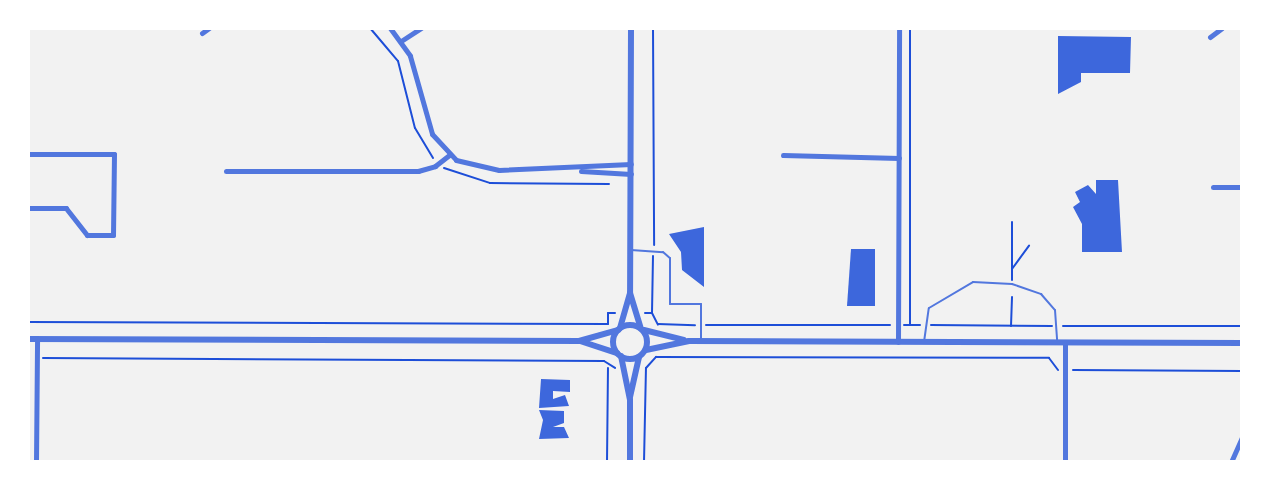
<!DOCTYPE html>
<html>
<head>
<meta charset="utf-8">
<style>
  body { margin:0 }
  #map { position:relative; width:1270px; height:490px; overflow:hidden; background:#f2f2f2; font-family:Mulish,sans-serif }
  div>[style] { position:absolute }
  .building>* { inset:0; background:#3d67dc }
  .path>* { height:2px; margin:-1px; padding:0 1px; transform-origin:1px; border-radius:1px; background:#1d4ed8 }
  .service>* { height:2px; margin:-1px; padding:0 1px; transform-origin:1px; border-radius:1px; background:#5277de }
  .minor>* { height:5px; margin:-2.5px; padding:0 2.5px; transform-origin:2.5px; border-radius:2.5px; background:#5277de }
  .tertiary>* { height:6px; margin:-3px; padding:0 3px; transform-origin:3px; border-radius:3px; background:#5277de }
  .tertiary>.ring { margin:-3px; padding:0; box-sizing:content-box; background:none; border:6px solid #5277de; border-radius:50% }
  span { translate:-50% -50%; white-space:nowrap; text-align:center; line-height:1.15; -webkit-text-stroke:4.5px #fff; paint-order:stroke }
  .frame { position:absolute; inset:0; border:30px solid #fff; pointer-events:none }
</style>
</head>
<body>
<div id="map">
  <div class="building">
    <i style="clip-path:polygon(1058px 36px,1131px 37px,1130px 73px,1081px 73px,1081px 82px,1058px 94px)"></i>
    <i style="clip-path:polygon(1096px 180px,1118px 180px,1122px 252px,1082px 252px,1082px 224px,1073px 207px,1080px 202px,1075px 192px,1088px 185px,1096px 194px)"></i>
    <i style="clip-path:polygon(704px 227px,704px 287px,682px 270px,681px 252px,669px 234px)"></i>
    <i style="clip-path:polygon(851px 249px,875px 249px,875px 306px,847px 306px)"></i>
    <i style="clip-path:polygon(541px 379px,570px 380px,570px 392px,553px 391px,553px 399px,565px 395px,569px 406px,539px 408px)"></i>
    <i style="clip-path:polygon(539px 410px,564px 411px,564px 423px,553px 427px,564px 427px,569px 438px,539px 439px,543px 420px)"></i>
  </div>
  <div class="path">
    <i style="left:370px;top:28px;width:43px;rotate:49.7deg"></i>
    <i style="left:398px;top:61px;width:69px;rotate:75.8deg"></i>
    <i style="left:415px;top:128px;width:35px;rotate:59deg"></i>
    <i style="left:653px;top:28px;width:217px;rotate:89.7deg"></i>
    <i style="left:444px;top:168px;width:48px;rotate:18.1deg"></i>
    <i style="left:490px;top:183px;width:119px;rotate:0.5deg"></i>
    <i style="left:1012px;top:269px;width:29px;rotate:-54deg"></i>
    <i style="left:1012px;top:280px;width:58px;rotate:-90deg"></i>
    <i style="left:645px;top:313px;width:7px"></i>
    <i style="left:652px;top:313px;width:13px;rotate:63deg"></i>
    <i style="left:652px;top:313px;width:57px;rotate:-89deg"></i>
    <i style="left:28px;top:322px;width:580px;rotate:0.2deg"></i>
    <i style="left:608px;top:324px;width:11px;rotate:-90deg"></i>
    <i style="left:608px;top:313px;width:7px"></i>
    <i style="left:658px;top:324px;width:37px;rotate:2deg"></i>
    <i style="left:706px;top:325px;width:184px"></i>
    <i style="left:904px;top:325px;width:16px"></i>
    <i style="left:910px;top:325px;width:297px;rotate:-90deg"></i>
    <i style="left:931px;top:325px;width:121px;rotate:0.5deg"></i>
    <i style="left:1011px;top:326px;width:29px;rotate:-88deg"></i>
    <i style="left:1063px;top:326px;width:179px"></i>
    <i style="left:656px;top:357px;width:393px;rotate:0.1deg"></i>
    <i style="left:1049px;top:358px;width:15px;rotate:53deg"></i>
    <i style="left:43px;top:358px;width:561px;rotate:0.31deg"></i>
    <i style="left:604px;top:361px;width:13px;rotate:32deg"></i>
    <i style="left:1073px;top:370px;width:169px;rotate:0.3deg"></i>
    <i style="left:607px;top:462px;width:94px;rotate:-89.4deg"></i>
    <i style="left:644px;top:462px;width:94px;rotate:-88.8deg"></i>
    <i style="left:646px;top:368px;width:15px;rotate:-48deg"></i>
  </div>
  <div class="service">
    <i style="left:631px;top:250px;width:32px;rotate:4deg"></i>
    <i style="left:663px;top:252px;width:9px;rotate:41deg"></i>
    <i style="left:670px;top:258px;width:46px;rotate:90deg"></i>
    <i style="left:670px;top:304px;width:31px"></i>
    <i style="left:701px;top:304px;width:35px;rotate:90deg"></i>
    <i style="left:924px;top:342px;width:34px;rotate:-82deg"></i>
    <i style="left:929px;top:308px;width:51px;rotate:-30.6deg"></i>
    <i style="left:973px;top:282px;width:39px;rotate:3deg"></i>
    <i style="left:1012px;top:284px;width:31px;rotate:19deg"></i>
    <i style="left:1041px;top:294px;width:21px;rotate:49deg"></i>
    <i style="left:1055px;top:310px;width:32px;rotate:86deg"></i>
  </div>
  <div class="minor">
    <i style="left:390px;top:28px;width:34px;rotate:54deg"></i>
    <i style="left:410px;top:56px;width:81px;rotate:74.2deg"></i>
    <i style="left:432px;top:134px;width:35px;rotate:47deg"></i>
    <i style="left:456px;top:160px;width:44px;rotate:13.1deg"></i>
    <i style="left:499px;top:170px;width:132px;rotate:-2.6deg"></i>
    <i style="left:202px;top:33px;width:9px;rotate:-36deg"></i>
    <i style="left:1210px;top:37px;width:15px;rotate:-37deg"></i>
    <i style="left:401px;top:41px;width:24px;rotate:-33deg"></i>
    <i style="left:28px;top:154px;width:86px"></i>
    <i style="left:114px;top:154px;width:81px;rotate:90.7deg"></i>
    <i style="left:113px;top:235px;width:26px;rotate:180deg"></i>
    <i style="left:87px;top:235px;width:34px;rotate:-128deg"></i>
    <i style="left:66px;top:208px;width:38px;rotate:180deg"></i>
    <i style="left:783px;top:155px;width:116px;rotate:1.5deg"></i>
    <i style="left:226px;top:171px;width:192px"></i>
    <i style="left:418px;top:171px;width:18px;rotate:-16deg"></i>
    <i style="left:435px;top:166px;width:18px;rotate:-38deg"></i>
    <i style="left:581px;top:171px;width:50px;rotate:3.4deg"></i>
    <i style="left:1213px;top:187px;width:29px"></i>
    <i style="left:898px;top:342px;width:314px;rotate:-89.8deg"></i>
    <i style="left:36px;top:462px;width:123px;rotate:-89.5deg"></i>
    <i style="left:1065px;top:462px;width:119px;rotate:-90deg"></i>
    <i style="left:1231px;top:462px;width:27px;rotate:-66deg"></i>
  </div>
  <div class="tertiary">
    <i style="left:631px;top:28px;width:265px;rotate:90.2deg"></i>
    <i style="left:630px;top:293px;width:37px;rotate:73deg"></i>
    <i class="ring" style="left:613px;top:325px;width:28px;height:28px"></i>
    <i style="left:620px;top:328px;width:35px;rotate:-74deg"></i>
    <i style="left:644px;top:330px;width:41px;rotate:14deg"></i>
    <i style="left:28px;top:339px;width:551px;rotate:0.21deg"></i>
    <i style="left:579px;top:341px;width:41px;rotate:-15.8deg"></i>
    <i style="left:580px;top:341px;width:39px;rotate:18deg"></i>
    <i style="left:646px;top:350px;width:44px;rotate:-11.8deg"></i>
    <i style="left:689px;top:341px;width:553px;rotate:0.21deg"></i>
    <i style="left:621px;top:356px;width:45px;rotate:78.4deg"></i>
    <i style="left:630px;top:400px;width:62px;rotate:90deg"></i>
    <i style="left:630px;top:397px;width:41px;rotate:-77.3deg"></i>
  </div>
  <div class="frame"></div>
</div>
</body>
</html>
